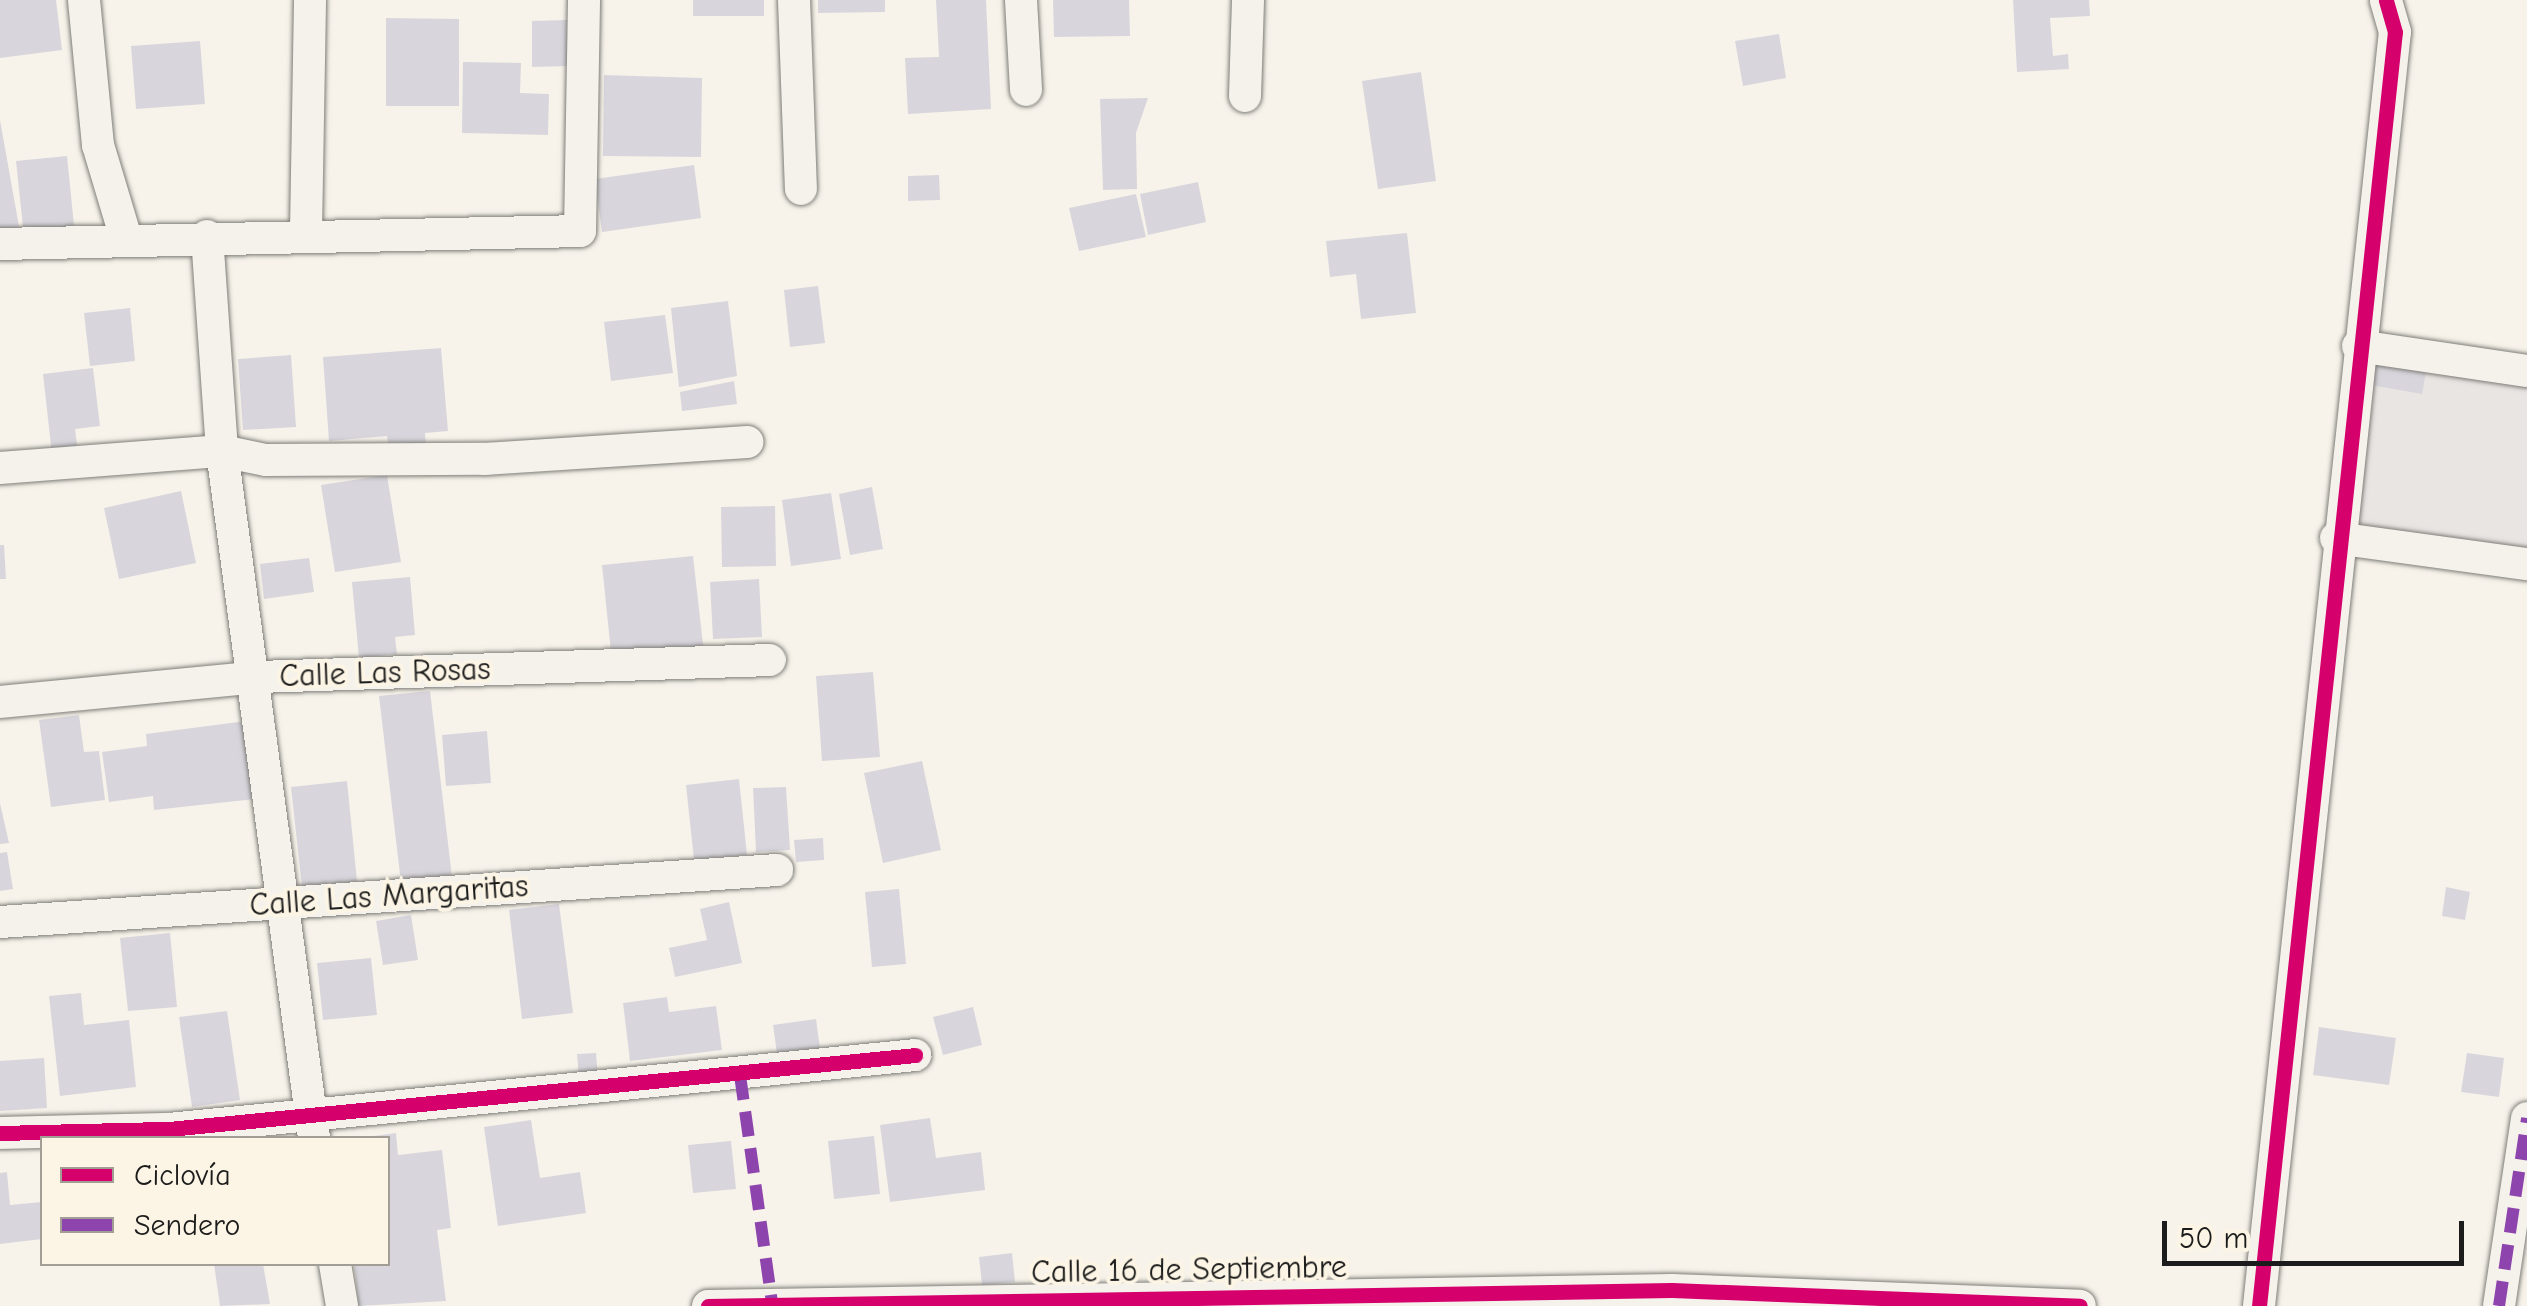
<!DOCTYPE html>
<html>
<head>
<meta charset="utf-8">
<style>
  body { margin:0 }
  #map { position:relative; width:2527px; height:1306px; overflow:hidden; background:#f7f3ea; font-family:"Comic Neue",sans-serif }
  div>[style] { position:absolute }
  .built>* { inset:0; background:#e9e5e3 }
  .building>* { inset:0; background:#d8d6dc }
  .roads { filter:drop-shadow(0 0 2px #7f7d79) drop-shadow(0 0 2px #7f7d79) }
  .street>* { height:32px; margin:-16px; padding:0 16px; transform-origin:16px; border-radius:16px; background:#f5f2ec }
  .quiet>* { height:12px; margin-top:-6px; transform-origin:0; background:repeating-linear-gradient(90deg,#8e44ad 0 25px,transparent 0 37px) }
  .cycleway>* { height:15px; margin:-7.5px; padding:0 7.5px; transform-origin:7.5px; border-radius:7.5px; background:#d6006c }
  span { translate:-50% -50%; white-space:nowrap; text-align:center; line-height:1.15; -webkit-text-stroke:8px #fcf5e5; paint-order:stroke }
  .street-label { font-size:32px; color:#1c1c1c }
  .legend { position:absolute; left:40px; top:1136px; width:350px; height:130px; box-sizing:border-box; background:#fcf5e5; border:2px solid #a29e95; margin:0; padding:12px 18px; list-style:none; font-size:30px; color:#1c1c1c }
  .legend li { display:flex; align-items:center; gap:20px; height:50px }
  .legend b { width:50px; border:2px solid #a29e95 }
  .scale { position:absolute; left:2162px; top:1221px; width:302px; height:45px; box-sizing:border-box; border:5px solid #1c1c1c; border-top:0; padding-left:12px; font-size:30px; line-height:35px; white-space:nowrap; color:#1c1c1c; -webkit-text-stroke:8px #fcf5e5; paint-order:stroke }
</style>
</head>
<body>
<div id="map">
  <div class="built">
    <i style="clip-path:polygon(2363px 353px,2527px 377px,2527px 562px,2345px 530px)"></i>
  </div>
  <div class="building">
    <i style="clip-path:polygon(0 0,56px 0,62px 50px,0 58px)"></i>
    <i style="clip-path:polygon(693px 0,764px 0,764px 16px,693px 16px)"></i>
    <i style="clip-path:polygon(818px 0,885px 0,885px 12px,818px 13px)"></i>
    <i style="clip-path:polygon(936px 0,986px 0,991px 109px,908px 114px,905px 58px,939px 57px)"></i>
    <i style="clip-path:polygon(1053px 0,1129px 0,1130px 36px,1054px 37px)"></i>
    <i style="clip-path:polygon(2013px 0,2089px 0,2090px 16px,2050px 18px,2053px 56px,2068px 54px,2069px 69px,2017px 72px)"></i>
    <i style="clip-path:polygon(386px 18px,459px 19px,459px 106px,386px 106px)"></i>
    <i style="clip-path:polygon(567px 20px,569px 66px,532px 67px,532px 21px)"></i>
    <i style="clip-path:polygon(1779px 34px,1786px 78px,1743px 86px,1735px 41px)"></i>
    <i style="clip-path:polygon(200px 41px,205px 104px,136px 109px,131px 46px)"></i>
    <i style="clip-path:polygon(463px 62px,521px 63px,520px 93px,549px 94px,548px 135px,462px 133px)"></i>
    <i style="clip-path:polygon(1421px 72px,1436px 181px,1378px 189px,1362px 81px)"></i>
    <i style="clip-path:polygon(604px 75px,702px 78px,701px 157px,603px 156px)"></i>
    <i style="clip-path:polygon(1148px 98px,1136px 133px,1137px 189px,1103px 190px,1100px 99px)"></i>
    <i style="clip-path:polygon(0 120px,20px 232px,0 234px)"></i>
    <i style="clip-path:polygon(67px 156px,75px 235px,24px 237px,16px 161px)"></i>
    <i style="clip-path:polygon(694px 165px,701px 218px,602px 232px,595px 179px)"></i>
    <i style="clip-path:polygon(939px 175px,940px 200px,908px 201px,908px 176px)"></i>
    <i style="clip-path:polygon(1198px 182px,1206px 222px,1148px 235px,1140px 194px)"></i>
    <i style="clip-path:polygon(1136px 194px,1146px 237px,1079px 251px,1069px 208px)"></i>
    <i style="clip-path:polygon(1407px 233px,1416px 313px,1361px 319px,1356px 274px,1330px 277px,1326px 241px)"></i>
    <i style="clip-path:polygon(818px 286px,825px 343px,790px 347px,784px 290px)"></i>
    <i style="clip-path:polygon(728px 301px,737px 376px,679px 387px,671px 308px)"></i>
    <i style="clip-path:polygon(130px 308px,135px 361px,90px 366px,84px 313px)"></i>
    <i style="clip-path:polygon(665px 315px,673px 373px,611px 381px,604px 322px)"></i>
    <i style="clip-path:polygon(441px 348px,448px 431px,425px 433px,426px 446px,389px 449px,387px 436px,329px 441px,323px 357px)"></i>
    <i style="clip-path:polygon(2371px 354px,2428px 362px,2422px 394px,2365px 384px)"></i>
    <i style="clip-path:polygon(291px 355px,296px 427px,243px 430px,238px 359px)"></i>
    <i style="clip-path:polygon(93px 368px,100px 426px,75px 429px,78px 452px,52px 455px,43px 374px)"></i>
    <i style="clip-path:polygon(734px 381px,737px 404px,682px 411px,680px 392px)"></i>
    <i style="clip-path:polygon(387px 475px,401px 562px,335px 572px,321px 485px)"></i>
    <i style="clip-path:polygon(872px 487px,883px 549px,850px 555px,839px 494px)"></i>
    <i style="clip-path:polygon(181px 491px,196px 563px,119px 579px,104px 508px)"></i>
    <i style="clip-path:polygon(831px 493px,841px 559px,791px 566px,782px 500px)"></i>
    <i style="clip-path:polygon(775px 506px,776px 566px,722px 567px,721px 507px)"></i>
    <i style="clip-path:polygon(0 545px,4px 545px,6px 579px,0 579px)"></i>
    <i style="clip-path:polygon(693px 556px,704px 653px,612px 662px,602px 565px)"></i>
    <i style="clip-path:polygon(309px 558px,314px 592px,264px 599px,260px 564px)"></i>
    <i style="clip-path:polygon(410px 577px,415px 635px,395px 637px,397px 654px,359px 658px,352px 582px)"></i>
    <i style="clip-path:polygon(759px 579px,762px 637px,713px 639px,710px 582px)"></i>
    <i style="clip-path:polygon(873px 672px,880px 757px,822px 761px,816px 676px)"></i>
    <i style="clip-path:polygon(430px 691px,452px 877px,401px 883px,379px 696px)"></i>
    <i style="clip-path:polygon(79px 715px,84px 752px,99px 751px,105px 800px,51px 807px,39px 720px)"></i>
    <i style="clip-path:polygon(246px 721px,255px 799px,154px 810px,153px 796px,109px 802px,102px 752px,147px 746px,146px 734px)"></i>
    <i style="clip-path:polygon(487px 731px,491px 783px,446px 786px,442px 735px)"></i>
    <i style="clip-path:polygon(922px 761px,941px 850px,883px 863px,864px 773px)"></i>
    <i style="clip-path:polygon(739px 779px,747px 855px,694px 860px,686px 785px)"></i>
    <i style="clip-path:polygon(347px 781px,358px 891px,303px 896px,291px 787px)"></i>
    <i style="clip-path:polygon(786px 787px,790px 850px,756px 852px,753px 788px)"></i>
    <i style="clip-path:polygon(0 803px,9px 843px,0 844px)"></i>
    <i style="clip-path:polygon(823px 838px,824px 860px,796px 862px,794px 840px)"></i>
    <i style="clip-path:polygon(7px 852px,13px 889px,0 891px,0 853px)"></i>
    <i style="clip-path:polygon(2446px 887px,2470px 892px,2465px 920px,2442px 916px)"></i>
    <i style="clip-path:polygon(899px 889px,906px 964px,872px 967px,865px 892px)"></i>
    <i style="clip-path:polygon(729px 902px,742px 963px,675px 977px,669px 948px,707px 940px,700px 909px)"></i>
    <i style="clip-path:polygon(559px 904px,573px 1013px,522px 1019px,509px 910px)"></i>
    <i style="clip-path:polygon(411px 915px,418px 960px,383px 965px,376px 921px)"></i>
    <i style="clip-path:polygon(170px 933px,177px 1007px,128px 1011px,120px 938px)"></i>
    <i style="clip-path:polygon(371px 958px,377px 1015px,323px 1020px,317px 963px)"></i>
    <i style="clip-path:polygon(81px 993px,84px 1025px,129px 1020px,136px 1087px,60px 1096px,49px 996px)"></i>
    <i style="clip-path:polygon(667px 997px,669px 1012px,716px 1006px,722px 1050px,630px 1061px,623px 1003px)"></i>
    <i style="clip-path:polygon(973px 1007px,982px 1045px,943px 1055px,933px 1017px)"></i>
    <i style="clip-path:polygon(227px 1011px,240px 1100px,192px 1107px,179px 1017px)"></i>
    <i style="clip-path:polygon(816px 1019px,821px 1056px,778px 1061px,773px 1025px)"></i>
    <i style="clip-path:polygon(2319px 1027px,2396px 1038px,2389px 1085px,2313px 1075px)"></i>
    <i style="clip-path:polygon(596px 1053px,598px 1077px,579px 1077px,577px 1054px)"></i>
    <i style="clip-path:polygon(2467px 1053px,2504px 1058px,2499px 1097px,2461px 1092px)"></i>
    <i style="clip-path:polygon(44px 1058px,47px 1108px,0 1111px,0 1061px)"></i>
    <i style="clip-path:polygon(930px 1118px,936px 1158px,981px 1152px,985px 1190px,890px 1202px,880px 1125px)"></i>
    <i style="clip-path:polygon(531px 1120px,540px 1178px,580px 1172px,586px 1213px,498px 1226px,484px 1127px)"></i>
    <i style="clip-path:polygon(396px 1133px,398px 1155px,442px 1150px,451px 1228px,437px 1230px,446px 1301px,359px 1306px,354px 1264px,388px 1264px,388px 1138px,374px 1136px)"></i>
    <i style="clip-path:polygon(874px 1136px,880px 1194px,834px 1199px,828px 1141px)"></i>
    <i style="clip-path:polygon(731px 1141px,736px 1189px,693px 1193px,688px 1145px)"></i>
    <i style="clip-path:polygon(7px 1172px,10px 1205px,42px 1202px,42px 1239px,0 1244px,0 1173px)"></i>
    <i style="clip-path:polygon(1012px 1253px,1015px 1282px,982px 1285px,979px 1257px)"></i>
    <i style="clip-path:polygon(214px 1264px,263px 1264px,270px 1304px,220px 1306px)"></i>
  </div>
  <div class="roads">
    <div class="street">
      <i style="left:84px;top:0;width:146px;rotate:84.5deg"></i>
      <i style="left:98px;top:145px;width:94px;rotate:73.3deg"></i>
      <i style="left:794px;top:0;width:189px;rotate:87.9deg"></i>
      <i style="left:1021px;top:0;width:90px;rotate:86.8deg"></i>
      <i style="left:1245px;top:96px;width:96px;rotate:-88.2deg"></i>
      <i style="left:306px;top:231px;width:231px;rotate:-89deg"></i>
      <i style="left:207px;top:236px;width:216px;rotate:86deg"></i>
      <i style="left:222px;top:451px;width:693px;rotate:82.37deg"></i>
      <i style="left:0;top:244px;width:580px;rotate:-1.28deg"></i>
      <i style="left:580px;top:231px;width:231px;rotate:-89deg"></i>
      <i style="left:2358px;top:346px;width:171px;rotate:8.4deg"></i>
      <i style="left:0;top:468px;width:223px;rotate:-4.4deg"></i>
      <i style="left:222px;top:451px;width:45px;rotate:11.6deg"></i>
      <i style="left:266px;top:460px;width:218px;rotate:-0.3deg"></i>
      <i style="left:484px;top:459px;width:264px;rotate:-3.7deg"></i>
      <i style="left:2336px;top:538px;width:193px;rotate:7.8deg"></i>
      <i style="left:0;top:702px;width:259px;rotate:-5.5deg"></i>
      <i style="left:258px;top:677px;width:512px;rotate:-1.9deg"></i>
      <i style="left:0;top:922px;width:779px;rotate:-3.83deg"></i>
      <i style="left:0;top:1133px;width:169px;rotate:-1.4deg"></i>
      <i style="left:169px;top:1129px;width:750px;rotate:-5.66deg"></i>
      <i style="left:335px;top:1264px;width:43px;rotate:80.5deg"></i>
      <i style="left:708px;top:1306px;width:964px;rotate:-0.95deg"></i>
      <i style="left:1672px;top:1290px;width:408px;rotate:2.2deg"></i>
      <i style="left:2259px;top:1306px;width:1281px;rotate:-83.91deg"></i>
      <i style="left:2395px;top:32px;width:33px;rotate:-106deg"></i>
      <i style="left:2499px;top:1306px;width:190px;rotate:-81.5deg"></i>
    </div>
  </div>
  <div class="quiet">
    <i style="left:740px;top:1075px;width:230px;rotate:82deg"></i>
    <i style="left:2499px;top:1306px;width:190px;rotate:-81.5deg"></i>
  </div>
  <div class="cycleway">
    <i style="left:0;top:1133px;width:169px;rotate:-1.4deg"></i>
    <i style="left:169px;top:1129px;width:750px;rotate:-5.66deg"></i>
    <i style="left:708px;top:1306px;width:964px;rotate:-0.95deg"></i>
    <i style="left:1672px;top:1290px;width:408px;rotate:2.2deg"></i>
    <i style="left:2259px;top:1306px;width:1281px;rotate:-83.91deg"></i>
    <i style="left:2395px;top:32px;width:33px;rotate:-106deg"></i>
  </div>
  <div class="street-label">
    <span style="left:385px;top:673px;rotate:-2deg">Calle Las Rosas</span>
    <span style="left:389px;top:896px;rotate:-4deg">Calle Las Margaritas</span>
    <span style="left:1189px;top:1270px;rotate:-1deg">Calle 16 de Septiembre</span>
  </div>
  <ul class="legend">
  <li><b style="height:12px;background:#d6006c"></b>Ciclovía</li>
  <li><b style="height:12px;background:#8e44ad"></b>Sendero</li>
  </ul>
  <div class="scale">50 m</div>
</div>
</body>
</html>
